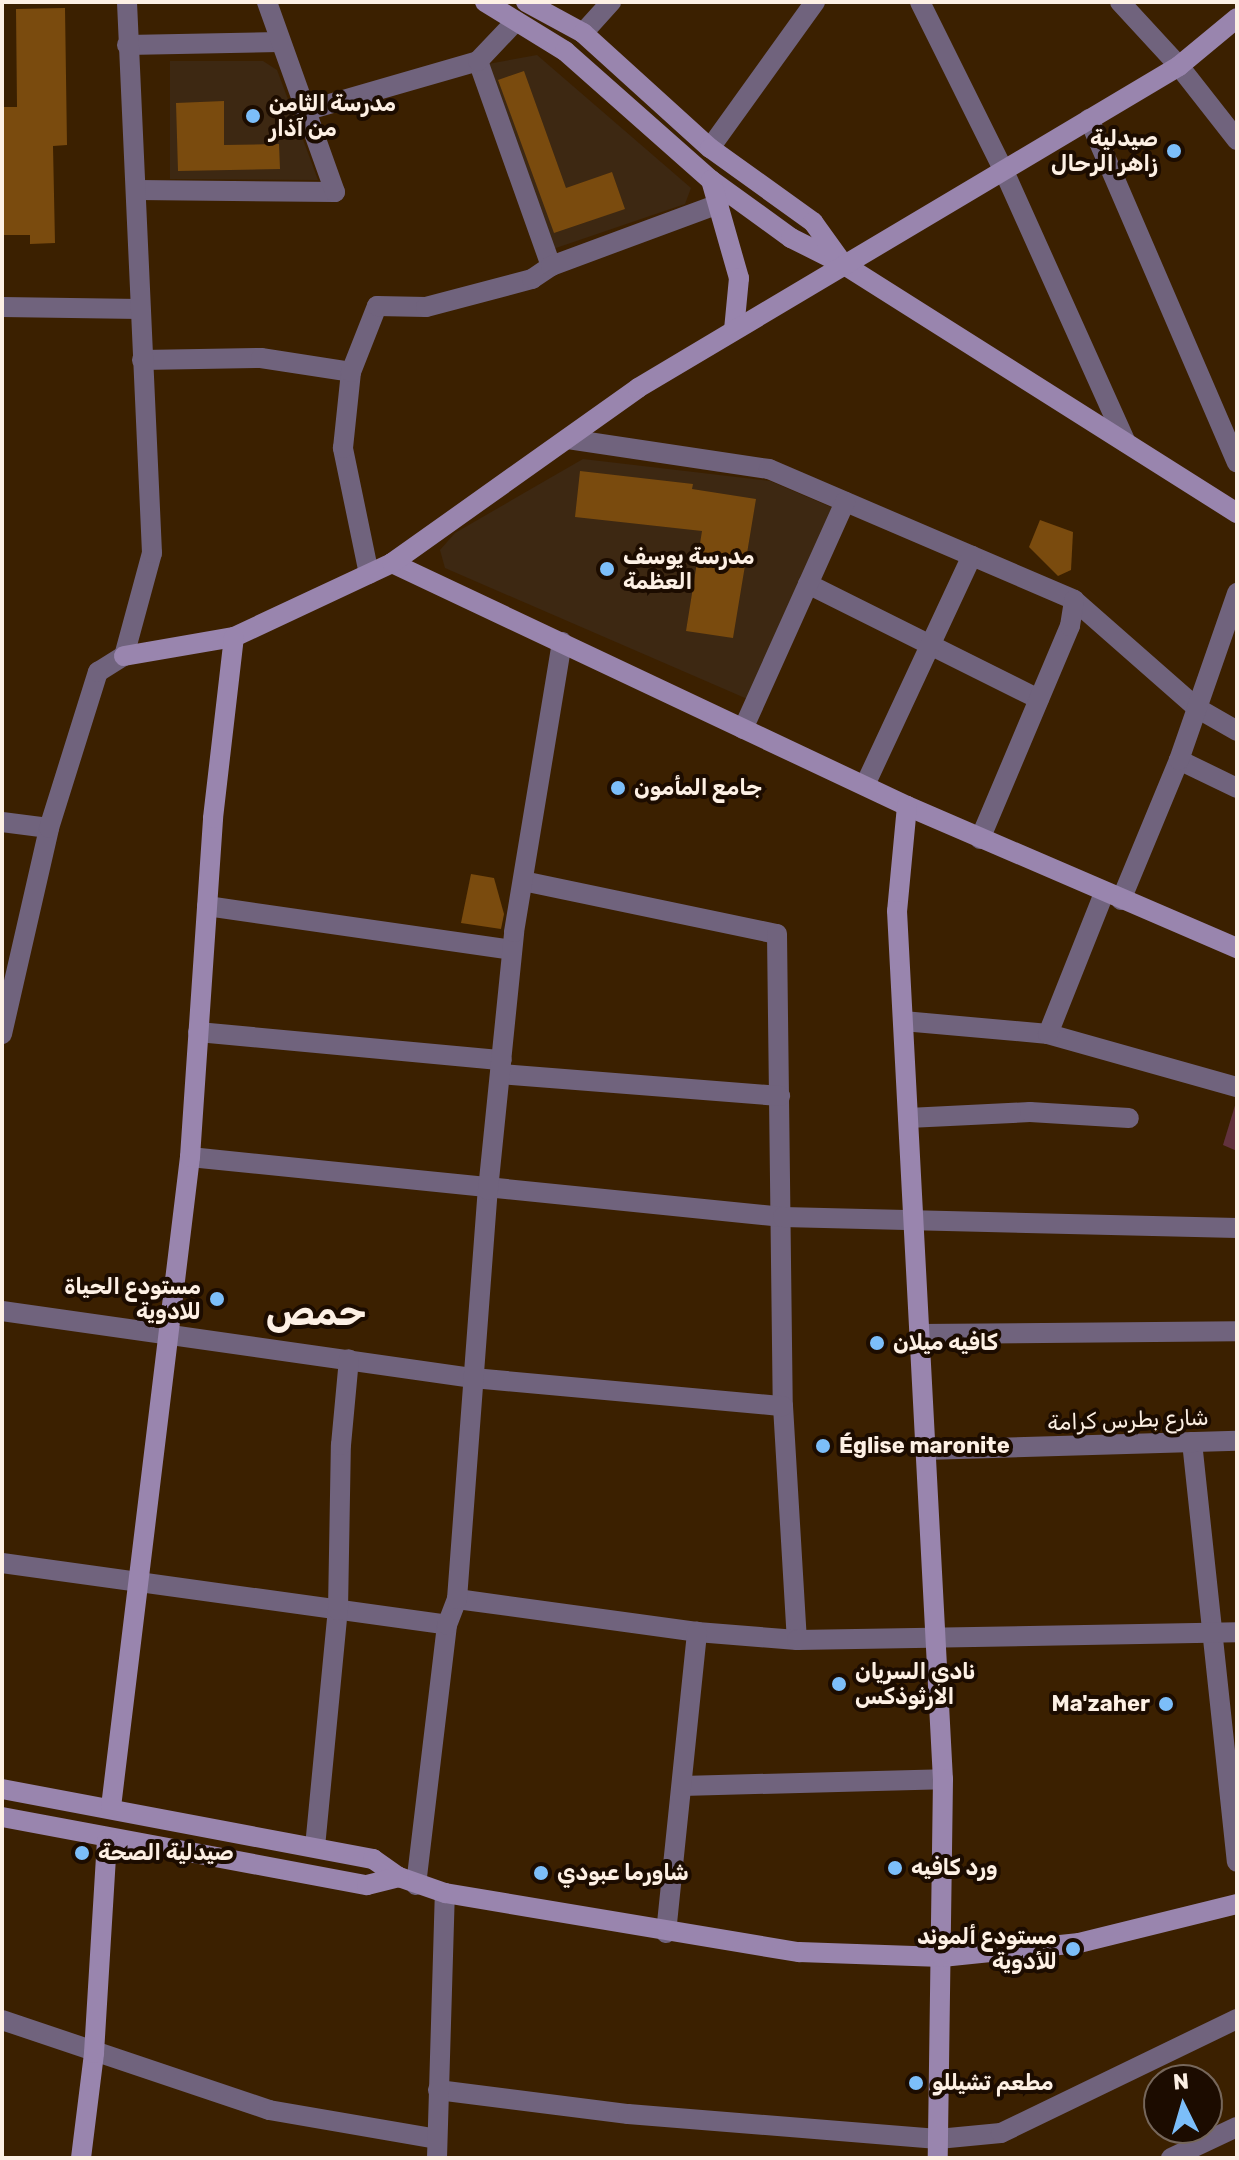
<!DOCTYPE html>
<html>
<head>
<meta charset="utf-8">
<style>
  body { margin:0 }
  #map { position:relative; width:1239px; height:2160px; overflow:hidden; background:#3b2000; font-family:Rubik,Vazirmatn,sans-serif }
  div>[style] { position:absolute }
  .built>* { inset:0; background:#3d2812 }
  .green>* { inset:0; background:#62323d }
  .building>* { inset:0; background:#7a4b0e }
  .street>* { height:20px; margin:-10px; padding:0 10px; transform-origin:10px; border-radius:10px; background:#70637d }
  .secondary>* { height:20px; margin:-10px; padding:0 10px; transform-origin:10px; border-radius:10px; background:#9985ae }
  .dots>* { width:22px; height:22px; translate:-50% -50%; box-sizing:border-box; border:4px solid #1c0c00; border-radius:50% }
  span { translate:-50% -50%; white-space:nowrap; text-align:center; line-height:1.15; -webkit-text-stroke:8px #1c0c00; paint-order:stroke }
  .poi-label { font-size:22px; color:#fdf0e4; font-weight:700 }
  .left { translate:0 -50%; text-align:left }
  .right { translate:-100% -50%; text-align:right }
  .street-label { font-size:22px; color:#fdf0e4 }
  .town-label { font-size:38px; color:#fdf0e4; font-weight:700 }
  .frame { position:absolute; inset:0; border:4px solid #fdf0e4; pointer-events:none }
  .north { position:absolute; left:1143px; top:2064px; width:80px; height:80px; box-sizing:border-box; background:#1c0c00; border:2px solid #76675b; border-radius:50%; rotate:355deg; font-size:22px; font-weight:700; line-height:32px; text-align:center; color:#fdf0e4 }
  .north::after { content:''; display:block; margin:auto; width:28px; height:36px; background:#7cbef9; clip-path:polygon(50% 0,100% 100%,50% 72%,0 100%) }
</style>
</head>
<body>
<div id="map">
  <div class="built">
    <i style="clip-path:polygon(537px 55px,691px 188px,685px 204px,553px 249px,488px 64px)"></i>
    <i style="clip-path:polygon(170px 61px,263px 61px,277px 70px,318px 180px,170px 179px)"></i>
    <i style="clip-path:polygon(583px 459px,770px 481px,833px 508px,752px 701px,445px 568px,440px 550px,455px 533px)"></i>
  </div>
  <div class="green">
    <i style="clip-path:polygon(1237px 1099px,1237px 1151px,1223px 1145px)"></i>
  </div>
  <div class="building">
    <i style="clip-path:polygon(65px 8px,67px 145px,53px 146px,55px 243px,30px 244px,30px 235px,2px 235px,2px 107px,17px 107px,16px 9px)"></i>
    <i style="clip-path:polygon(524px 71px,566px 188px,612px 172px,625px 209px,554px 233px,498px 80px)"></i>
    <i style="clip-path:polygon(224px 101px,224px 145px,279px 144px,280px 169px,178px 171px,176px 103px)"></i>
    <i style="clip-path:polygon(580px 471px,693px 484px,692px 489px,756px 499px,733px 638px,686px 631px,702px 531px,575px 517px)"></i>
    <i style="clip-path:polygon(1040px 520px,1073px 532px,1071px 570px,1058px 576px,1029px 547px)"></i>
    <i style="clip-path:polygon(471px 874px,494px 878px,504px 914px,501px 929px,461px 923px)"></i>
  </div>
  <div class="street">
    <i style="left:920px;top:2px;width:186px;rotate:63.6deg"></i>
    <i style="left:1003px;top:169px;width:300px;rotate:65.8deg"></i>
    <i style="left:1120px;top:2px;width:87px;rotate:47.3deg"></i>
    <i style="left:1179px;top:66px;width:94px;rotate:51.9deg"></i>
    <i style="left:583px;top:33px;width:42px;rotate:-47.9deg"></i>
    <i style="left:127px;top:45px;width:152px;rotate:-1.1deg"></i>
    <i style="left:478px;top:61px;width:218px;rotate:70.4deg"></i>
    <i style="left:305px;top:111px;width:180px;rotate:-16.1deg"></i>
    <i style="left:478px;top:61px;width:55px;rotate:-46.5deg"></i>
    <i style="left:1089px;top:119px;width:374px;rotate:66.7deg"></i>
    <i style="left:710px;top:148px;width:180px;rotate:-54.3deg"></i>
    <i style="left:138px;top:190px;width:197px;rotate:0.6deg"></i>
    <i style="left:335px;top:192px;width:202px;rotate:-109.7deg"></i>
    <i style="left:2px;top:307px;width:138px;rotate:0.8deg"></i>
    <i style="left:142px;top:360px;width:119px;rotate:-1deg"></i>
    <i style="left:261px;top:358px;width:91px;rotate:8.8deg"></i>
    <i style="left:568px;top:439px;width:203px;rotate:8.5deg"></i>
    <i style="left:769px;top:469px;width:332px;rotate:23.2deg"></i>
    <i style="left:1074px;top:600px;width:164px;rotate:41.3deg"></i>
    <i style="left:1197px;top:708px;width:46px;rotate:29.9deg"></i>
    <i style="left:369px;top:574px;width:129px;rotate:-101.7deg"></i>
    <i style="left:343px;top:448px;width:76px;rotate:-84deg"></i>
    <i style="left:351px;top:372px;width:71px;rotate:-68.5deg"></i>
    <i style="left:377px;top:306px;width:49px;rotate:1.2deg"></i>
    <i style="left:426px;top:307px;width:110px;rotate:-14.8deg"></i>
    <i style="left:532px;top:279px;width:23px;rotate:-34deg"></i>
    <i style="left:551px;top:266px;width:179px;rotate:-20.3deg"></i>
    <i style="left:808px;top:584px;width:258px;rotate:26.5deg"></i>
    <i style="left:743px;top:729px;width:249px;rotate:-65.8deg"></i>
    <i style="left:1179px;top:760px;width:64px;rotate:25.8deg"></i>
    <i style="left:865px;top:785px;width:253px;rotate:-65deg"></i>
    <i style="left:2px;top:822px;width:47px;rotate:7.3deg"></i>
    <i style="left:980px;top:839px;width:231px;rotate:-67.1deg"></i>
    <i style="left:1070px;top:626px;width:26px;rotate:-81deg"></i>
    <i style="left:523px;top:881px;width:259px;rotate:11.8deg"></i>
    <i style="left:777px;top:934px;width:472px;rotate:89.3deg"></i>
    <i style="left:783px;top:1406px;width:234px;rotate:86.6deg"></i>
    <i style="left:1121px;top:900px;width:152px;rotate:-67.5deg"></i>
    <i style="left:1179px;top:760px;width:177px;rotate:-70.8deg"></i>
    <i style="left:207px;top:906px;width:308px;rotate:8.2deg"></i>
    <i style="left:903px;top:1021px;width:146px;rotate:5.1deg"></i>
    <i style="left:1048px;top:1034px;width:196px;rotate:15.7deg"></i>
    <i style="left:198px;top:1032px;width:305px;rotate:5.3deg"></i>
    <i style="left:2px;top:1034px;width:211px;rotate:-77.1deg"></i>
    <i style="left:49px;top:828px;width:164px;rotate:-72.6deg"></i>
    <i style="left:98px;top:672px;width:31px;rotate:-32deg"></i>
    <i style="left:124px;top:656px;width:107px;rotate:-74.8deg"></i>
    <i style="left:152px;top:553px;width:552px;rotate:-92.6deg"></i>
    <i style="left:1048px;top:1034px;width:152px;rotate:-68.3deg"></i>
    <i style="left:500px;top:1074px;width:281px;rotate:4.5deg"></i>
    <i style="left:908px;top:1118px;width:122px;rotate:-2.8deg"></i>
    <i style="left:1030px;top:1112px;width:99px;rotate:3.5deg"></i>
    <i style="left:190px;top:1157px;width:596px;rotate:5.78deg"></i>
    <i style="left:783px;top:1217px;width:454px;rotate:1.4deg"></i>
    <i style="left:2px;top:1311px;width:476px;rotate:8.1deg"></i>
    <i style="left:473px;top:1378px;width:311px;rotate:5.2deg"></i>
    <i style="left:919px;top:1334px;width:318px;rotate:-0.5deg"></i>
    <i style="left:1192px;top:1442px;width:422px;rotate:83.9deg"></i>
    <i style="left:925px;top:1450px;width:312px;rotate:-1.7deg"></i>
    <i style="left:2px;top:1563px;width:449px;rotate:7.9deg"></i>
    <i style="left:457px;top:1599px;width:242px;rotate:7.8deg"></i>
    <i style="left:697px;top:1632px;width:100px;rotate:4.6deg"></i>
    <i style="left:797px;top:1640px;width:440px;rotate:-1deg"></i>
    <i style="left:682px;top:1786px;width:261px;rotate:-1.5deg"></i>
    <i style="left:315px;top:1847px;width:238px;rotate:-84.5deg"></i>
    <i style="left:338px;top:1610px;width:165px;rotate:-89deg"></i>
    <i style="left:341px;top:1445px;width:86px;rotate:-84.7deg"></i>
    <i style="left:416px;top:1885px;width:262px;rotate:-83.2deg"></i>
    <i style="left:447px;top:1625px;width:28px;rotate:-69deg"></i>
    <i style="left:457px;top:1599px;width:410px;rotate:-85.7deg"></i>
    <i style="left:488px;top:1190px;width:259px;rotate:-84.2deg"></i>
    <i style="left:514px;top:932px;width:294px;rotate:-80.6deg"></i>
    <i style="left:666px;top:1933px;width:303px;rotate:-84.1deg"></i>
    <i style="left:2px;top:2020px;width:282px;rotate:18.6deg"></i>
    <i style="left:269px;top:2110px;width:170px;rotate:9.8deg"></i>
    <i style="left:438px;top:2090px;width:192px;rotate:7.2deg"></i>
    <i style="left:628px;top:2114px;width:311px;rotate:4.6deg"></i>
    <i style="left:938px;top:2139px;width:63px;rotate:-5.4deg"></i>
    <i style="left:1001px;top:2133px;width:262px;rotate:-25.8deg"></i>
    <i style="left:437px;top:2158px;width:265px;rotate:-88.3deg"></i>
    <i style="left:1171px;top:2158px;width:73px;rotate:-25.2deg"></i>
  </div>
  <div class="secondary">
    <i style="left:485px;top:2px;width:94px;rotate:31.5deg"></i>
    <i style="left:565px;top:51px;width:195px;rotate:41.5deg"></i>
    <i style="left:711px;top:180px;width:99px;rotate:35.9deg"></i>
    <i style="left:791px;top:238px;width:58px;rotate:26.6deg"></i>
    <i style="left:843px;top:264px;width:466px;rotate:32.3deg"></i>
    <i style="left:526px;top:2px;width:65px;rotate:28.5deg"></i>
    <i style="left:583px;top:33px;width:171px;rotate:42.2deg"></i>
    <i style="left:710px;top:148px;width:127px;rotate:35.7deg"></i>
    <i style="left:813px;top:222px;width:48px;rotate:54.3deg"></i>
    <i style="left:711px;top:180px;width:102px;rotate:74.1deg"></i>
    <i style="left:739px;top:278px;width:52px;rotate:95.5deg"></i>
    <i style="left:392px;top:563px;width:569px;rotate:25.26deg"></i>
    <i style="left:907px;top:806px;width:359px;rotate:23.3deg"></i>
    <i style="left:124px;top:656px;width:112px;rotate:-9.8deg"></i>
    <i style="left:234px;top:637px;width:174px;rotate:-25.1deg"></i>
    <i style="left:392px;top:563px;width:302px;rotate:-35.4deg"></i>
    <i style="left:638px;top:388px;width:630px;rotate:-30.76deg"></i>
    <i style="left:1179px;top:66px;width:75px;rotate:-39.6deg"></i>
    <i style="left:907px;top:806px;width:105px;rotate:95.4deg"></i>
    <i style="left:897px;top:911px;width:869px;rotate:86.97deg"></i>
    <i style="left:943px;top:1779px;width:379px;rotate:90.8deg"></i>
    <i style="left:2px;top:1789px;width:378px;rotate:10.7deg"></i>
    <i style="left:373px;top:1859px;width:32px;rotate:35deg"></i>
    <i style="left:399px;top:1877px;width:49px;rotate:19.2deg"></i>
    <i style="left:445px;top:1893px;width:359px;rotate:9.5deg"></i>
    <i style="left:799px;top:1952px;width:143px;rotate:2deg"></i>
    <i style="left:942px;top:1957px;width:138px;rotate:-5.8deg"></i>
    <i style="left:1079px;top:1943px;width:163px;rotate:-13.9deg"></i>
    <i style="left:111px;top:1807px;width:655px;rotate:-83.07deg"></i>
    <i style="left:190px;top:1157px;width:340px;rotate:-86.1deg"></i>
    <i style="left:213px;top:818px;width:182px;rotate:-83.4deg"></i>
    <i style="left:2px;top:1817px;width:371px;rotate:10.6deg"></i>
    <i style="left:367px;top:1885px;width:33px;rotate:-14deg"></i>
    <i style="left:81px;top:2158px;width:106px;rotate:-82.9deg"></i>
    <i style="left:94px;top:2053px;width:214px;rotate:-86.5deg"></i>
  </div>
  <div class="dots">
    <i style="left:253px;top:116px;background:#7cbef9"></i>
    <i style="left:1174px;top:151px;background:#7cbef9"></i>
    <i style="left:607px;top:569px;background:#7cbef9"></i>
    <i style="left:618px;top:788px;background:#7cbef9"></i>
    <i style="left:217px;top:1299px;background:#7cbef9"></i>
    <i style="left:877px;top:1343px;background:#7cbef9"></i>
    <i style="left:823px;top:1446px;background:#7cbef9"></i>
    <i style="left:839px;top:1684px;background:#7cbef9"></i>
    <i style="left:1166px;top:1704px;background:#7cbef9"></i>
    <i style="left:82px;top:1853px;background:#7cbef9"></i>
    <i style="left:895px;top:1868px;background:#7cbef9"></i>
    <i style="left:541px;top:1873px;background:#7cbef9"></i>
    <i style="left:1073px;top:1949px;background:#7cbef9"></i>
    <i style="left:916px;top:2083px;background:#7cbef9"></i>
  </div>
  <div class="poi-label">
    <span class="left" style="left:269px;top:116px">مدرسة الثامن<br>من آذار</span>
    <span class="right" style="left:1158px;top:151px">صيدلية<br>زاهر الرحال</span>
    <span class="left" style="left:623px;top:569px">مدرسة يوسف<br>العظمة</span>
    <span class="left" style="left:634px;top:788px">جامع المأمون</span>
    <span class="right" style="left:201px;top:1299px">مستودع الحياة<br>للادوية</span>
    <span class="left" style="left:893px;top:1343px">كافيه ميلان</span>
    <span class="left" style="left:839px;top:1446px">Église maronite</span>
    <span class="left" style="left:855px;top:1684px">نادي السريان<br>الارثوذكس</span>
    <span class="right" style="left:1150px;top:1704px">Ma'zaher</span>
    <span class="left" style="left:98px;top:1853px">صيدلية الصحة</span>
    <span class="left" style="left:911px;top:1868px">ورد كافيه</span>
    <span class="left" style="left:557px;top:1873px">شاورما عبودي</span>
    <span class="right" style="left:1057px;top:1949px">مستودع ألموند<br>للأدوية</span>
    <span class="left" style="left:932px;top:2083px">مطعم تشيللو</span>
  </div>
  <div class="street-label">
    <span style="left:1128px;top:1420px;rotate:-2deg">شارع بطرس كرامة</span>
  </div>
  <div class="town-label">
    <span style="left:316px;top:1313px">حمص</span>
  </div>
  <div class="frame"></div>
  <div class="north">N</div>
</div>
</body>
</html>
